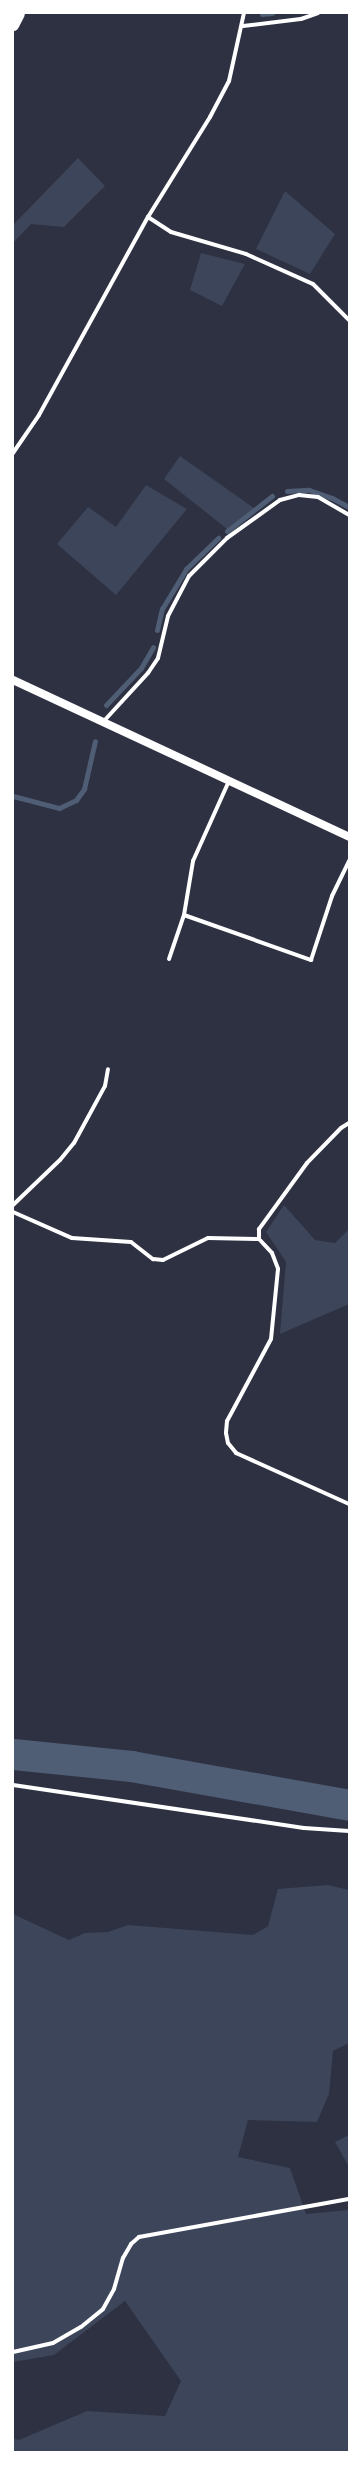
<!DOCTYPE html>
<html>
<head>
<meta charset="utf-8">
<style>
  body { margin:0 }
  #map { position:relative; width:362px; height:2465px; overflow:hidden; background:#2d3142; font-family:Figtree,sans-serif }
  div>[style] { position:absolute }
  .green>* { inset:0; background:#3c4559 }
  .stream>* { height:5px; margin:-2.5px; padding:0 2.5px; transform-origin:2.5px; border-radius:2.5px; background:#4f5d75 }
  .river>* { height:31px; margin:-15.5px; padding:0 15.5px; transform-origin:15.5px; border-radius:15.5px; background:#4f5d75 }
  .minor>* { height:4px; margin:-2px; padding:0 2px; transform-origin:2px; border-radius:2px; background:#fff }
  .secondary>* { height:8px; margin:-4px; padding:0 4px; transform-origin:4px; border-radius:4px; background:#fff }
  .trunk>* { height:11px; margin:-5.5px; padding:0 5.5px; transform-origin:5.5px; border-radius:5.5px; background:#fff }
  span { translate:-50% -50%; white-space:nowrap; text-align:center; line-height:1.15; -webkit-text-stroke:3.5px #fff; paint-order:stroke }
  .frame { position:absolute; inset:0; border:14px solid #fff; pointer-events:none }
</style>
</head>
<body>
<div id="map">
  <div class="green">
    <i style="clip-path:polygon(78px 158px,105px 186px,64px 227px,31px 224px,13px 243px,13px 225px)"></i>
    <i style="clip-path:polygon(285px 191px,335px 234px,310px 274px,256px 249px)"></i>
    <i style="clip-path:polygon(201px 253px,245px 264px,222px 306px,190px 290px)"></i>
    <i style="clip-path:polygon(180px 456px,254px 508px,227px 529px,164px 479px)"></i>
    <i style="clip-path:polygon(146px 485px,187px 509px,116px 595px,57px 544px,88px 507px,116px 527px)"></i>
    <i style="clip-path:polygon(284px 1205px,315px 1240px,335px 1243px,349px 1229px,349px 1304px,280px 1334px,286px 1262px,266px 1232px)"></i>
    <i style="clip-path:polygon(328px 1885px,349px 1890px,349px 2043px,333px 2051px,329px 2094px,317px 2122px,248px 2120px,238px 2157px,290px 2168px,306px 2214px,349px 2210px,349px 2452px,13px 2452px,13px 2438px,19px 2440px,87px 2411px,165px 2416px,181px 2381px,125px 2301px,54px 2355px,13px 2362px,13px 1914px,69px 1940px,85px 1933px,108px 1932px,128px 1925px,253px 1935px,268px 1926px,278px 1889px)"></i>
    <i style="clip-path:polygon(349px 2135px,349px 2167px,335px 2142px)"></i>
  </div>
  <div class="stream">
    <i style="left:262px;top:14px;width:10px;rotate:-6deg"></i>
    <i style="left:287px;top:491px;width:22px;rotate:-3deg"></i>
    <i style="left:309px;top:490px;width:24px;rotate:19deg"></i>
    <i style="left:332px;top:498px;width:19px;rotate:28deg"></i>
    <i style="left:227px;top:531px;width:57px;rotate:-37.9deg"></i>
    <i style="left:157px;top:630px;width:22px;rotate:-77deg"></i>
    <i style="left:162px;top:609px;width:47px;rotate:-59deg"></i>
    <i style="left:186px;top:569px;width:45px;rotate:-44.1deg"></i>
    <i style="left:106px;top:705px;width:51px;rotate:-46.6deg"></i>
    <i style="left:141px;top:668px;width:24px;rotate:-60deg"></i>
    <i style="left:13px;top:796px;width:48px;rotate:14.6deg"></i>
    <i style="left:59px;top:808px;width:19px;rotate:-25deg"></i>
    <i style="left:76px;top:800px;width:14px;rotate:-54deg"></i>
    <i style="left:84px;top:789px;width:49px;rotate:-77.1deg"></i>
  </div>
  <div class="river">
    <i style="left:13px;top:1754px;width:119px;rotate:5.8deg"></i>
    <i style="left:131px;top:1766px;width:221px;rotate:10.1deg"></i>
  </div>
  <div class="minor">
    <i style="left:243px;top:26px;width:58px;rotate:-6.9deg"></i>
    <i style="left:301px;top:19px;width:18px;rotate:-19deg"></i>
    <i style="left:148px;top:217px;width:27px;rotate:33deg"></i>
    <i style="left:171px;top:232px;width:78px;rotate:16.3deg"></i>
    <i style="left:246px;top:254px;width:73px;rotate:24.1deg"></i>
    <i style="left:313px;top:284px;width:51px;rotate:45deg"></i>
    <i style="left:13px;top:453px;width:46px;rotate:-55.6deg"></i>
    <i style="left:39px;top:415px;width:226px;rotate:-61.2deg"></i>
    <i style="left:148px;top:217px;width:118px;rotate:-58.2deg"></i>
    <i style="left:210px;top:117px;width:41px;rotate:-62.2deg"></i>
    <i style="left:229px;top:81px;width:70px;rotate:-77.6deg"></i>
    <i style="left:103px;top:722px;width:67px;rotate:-47.4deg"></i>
    <i style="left:148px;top:673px;width:18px;rotate:-56deg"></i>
    <i style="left:158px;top:658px;width:43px;rotate:-76.6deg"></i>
    <i style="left:168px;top:616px;width:45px;rotate:-62.3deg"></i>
    <i style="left:189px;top:576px;width:54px;rotate:-45deg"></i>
    <i style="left:227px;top:538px;width:65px;rotate:-35.6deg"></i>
    <i style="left:280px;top:500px;width:20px;rotate:-15deg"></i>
    <i style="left:299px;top:495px;width:19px;rotate:6deg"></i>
    <i style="left:318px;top:497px;width:36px;rotate:30deg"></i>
    <i style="left:184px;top:915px;width:135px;rotate:19.5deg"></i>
    <i style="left:311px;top:960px;width:67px;rotate:-71.8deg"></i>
    <i style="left:332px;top:896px;width:39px;rotate:-64deg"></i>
    <i style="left:169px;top:959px;width:46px;rotate:-71.2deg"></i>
    <i style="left:184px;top:915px;width:55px;rotate:-80.5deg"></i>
    <i style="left:193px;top:861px;width:88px;rotate:-65.8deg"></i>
    <i style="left:349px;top:1123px;width:9px;rotate:148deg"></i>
    <i style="left:341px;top:1128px;width:49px;rotate:134.2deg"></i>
    <i style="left:307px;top:1163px;width:82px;rotate:126deg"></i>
    <i style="left:259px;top:1229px;width:10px;rotate:90deg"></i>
    <i style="left:259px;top:1239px;width:19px;rotate:47deg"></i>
    <i style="left:272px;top:1253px;width:17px;rotate:69deg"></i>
    <i style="left:278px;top:1269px;width:70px;rotate:95.7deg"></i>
    <i style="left:271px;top:1339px;width:93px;rotate:118.2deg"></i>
    <i style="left:227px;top:1421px;width:12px;rotate:95deg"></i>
    <i style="left:226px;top:1433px;width:10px;rotate:79deg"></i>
    <i style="left:228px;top:1443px;width:13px;rotate:51deg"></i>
    <i style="left:236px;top:1453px;width:124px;rotate:24.3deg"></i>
    <i style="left:13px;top:1205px;width:65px;rotate:-43.8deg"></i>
    <i style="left:60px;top:1160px;width:22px;rotate:-51deg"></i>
    <i style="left:74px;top:1143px;width:65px;rotate:-61.5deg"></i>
    <i style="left:105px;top:1086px;width:17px;rotate:-80deg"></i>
    <i style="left:13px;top:1212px;width:64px;rotate:23.8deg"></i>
    <i style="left:72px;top:1238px;width:59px;rotate:3.9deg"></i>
    <i style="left:131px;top:1242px;width:28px;rotate:38deg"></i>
    <i style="left:153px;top:1259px;width:10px;rotate:6deg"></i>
    <i style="left:163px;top:1260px;width:50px;rotate:-26.1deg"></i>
    <i style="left:208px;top:1238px;width:51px;rotate:1.1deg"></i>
    <i style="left:13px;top:1785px;width:294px;rotate:8.4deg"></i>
    <i style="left:304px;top:1828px;width:45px;rotate:3.8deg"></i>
    <i style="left:13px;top:2352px;width:41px;rotate:-12.7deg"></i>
    <i style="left:53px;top:2343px;width:32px;rotate:-30deg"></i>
    <i style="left:81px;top:2327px;width:28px;rotate:-39deg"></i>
    <i style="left:103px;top:2309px;width:23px;rotate:-61deg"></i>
    <i style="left:114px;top:2289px;width:32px;rotate:-74deg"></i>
    <i style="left:123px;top:2258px;width:16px;rotate:-60deg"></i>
    <i style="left:131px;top:2244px;width:11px;rotate:-41deg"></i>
    <i style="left:139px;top:2237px;width:213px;rotate:-10.3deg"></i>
  </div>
  <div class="secondary">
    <i style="left:13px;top:680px;width:371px;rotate:25deg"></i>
  </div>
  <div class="trunk">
    <i style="left:13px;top:25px;width:13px;rotate:-63deg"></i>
  </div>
  <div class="frame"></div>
</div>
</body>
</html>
